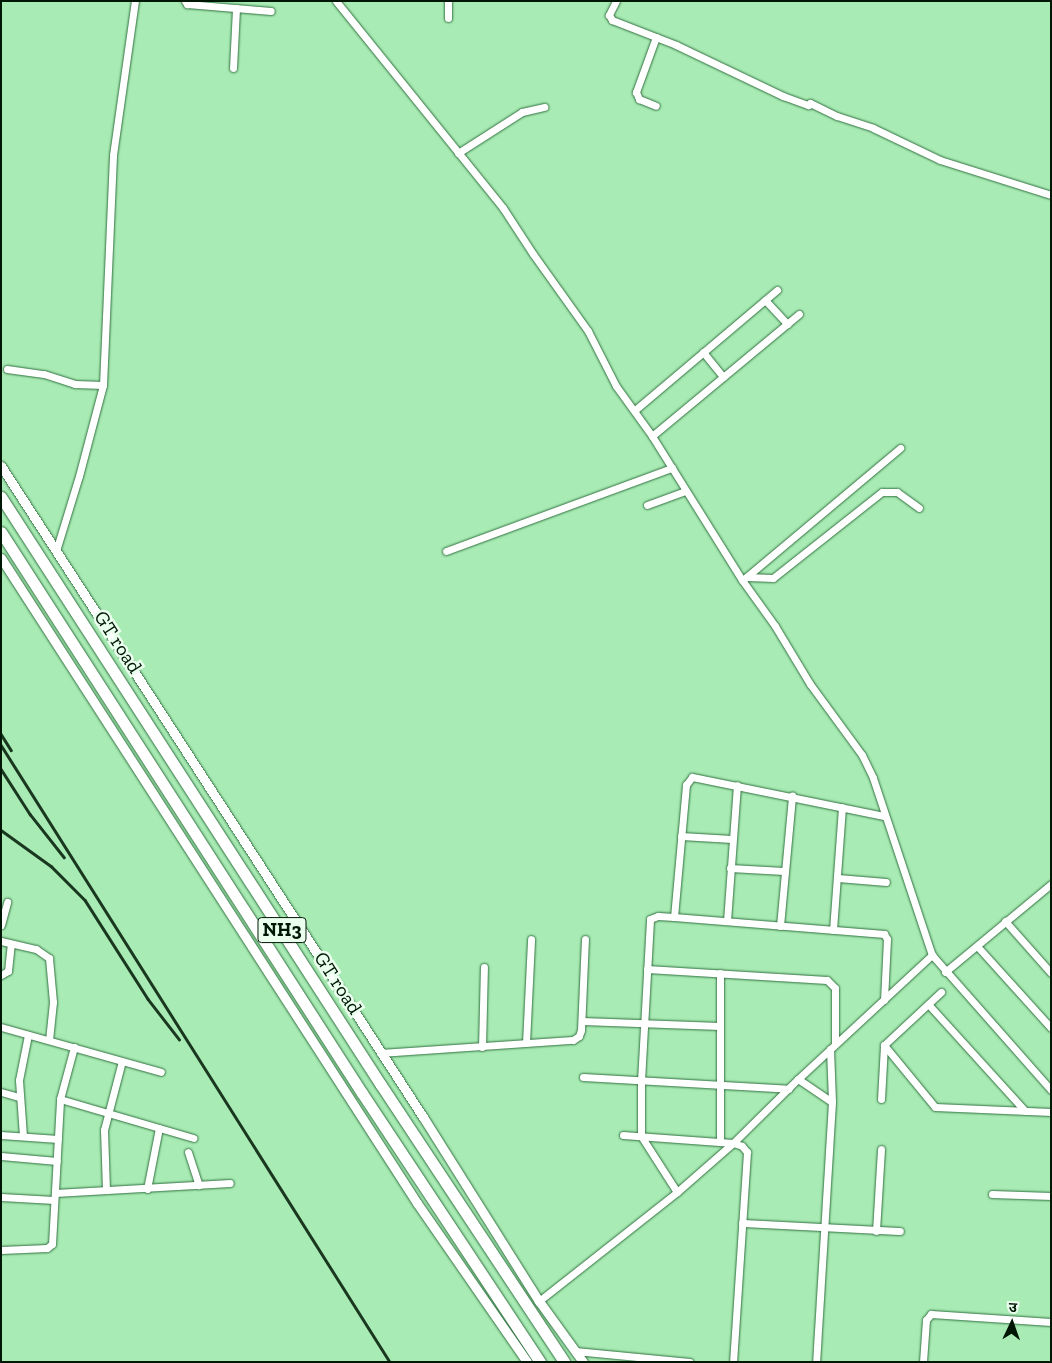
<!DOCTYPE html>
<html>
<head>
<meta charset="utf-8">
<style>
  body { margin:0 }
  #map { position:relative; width:1052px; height:1363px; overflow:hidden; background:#a9ebb4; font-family:"Zilla Slab","Noto Sans Devanagari",serif }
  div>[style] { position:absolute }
  .roads { filter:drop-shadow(0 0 1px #317141) drop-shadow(0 0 1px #317141) }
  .minor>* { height:7px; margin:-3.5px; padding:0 3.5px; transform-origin:3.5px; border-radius:3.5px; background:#fff }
  .secondary>* { height:9px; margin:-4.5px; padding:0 4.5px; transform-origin:4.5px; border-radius:4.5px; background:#fff }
  .trunk>* { height:11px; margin:-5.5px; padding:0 5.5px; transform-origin:5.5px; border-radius:5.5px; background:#fff }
  .rail>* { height:2.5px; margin:-1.25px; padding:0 1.25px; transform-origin:1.25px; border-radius:1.25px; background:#1a3820 }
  span { translate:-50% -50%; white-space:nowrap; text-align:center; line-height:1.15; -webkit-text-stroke:5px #ebffee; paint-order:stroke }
  .shield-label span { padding:1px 4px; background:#ebffee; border:1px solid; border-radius:4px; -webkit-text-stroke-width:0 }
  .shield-label { font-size:19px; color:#001705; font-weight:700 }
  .street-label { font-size:20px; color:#001705 }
  .frame { position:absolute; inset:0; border:2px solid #001705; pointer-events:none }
  .north { position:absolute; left:987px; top:1298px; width:50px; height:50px; -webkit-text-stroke:4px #ebffee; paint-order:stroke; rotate:3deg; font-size:14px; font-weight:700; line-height:20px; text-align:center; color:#001705 }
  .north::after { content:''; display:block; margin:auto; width:18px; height:22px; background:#001705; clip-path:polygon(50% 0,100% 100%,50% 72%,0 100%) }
</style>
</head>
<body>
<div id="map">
  <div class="roads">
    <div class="minor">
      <i style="left:185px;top:1px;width:4px;rotate:56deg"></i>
      <i style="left:187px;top:4px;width:84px;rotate:4.8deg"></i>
      <i style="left:336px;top:1px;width:266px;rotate:51.1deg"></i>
      <i style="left:503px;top:208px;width:55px;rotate:56.9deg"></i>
      <i style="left:533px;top:254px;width:95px;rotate:54.5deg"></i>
      <i style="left:588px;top:331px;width:62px;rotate:63deg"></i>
      <i style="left:616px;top:386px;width:62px;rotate:54.2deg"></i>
      <i style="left:652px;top:436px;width:170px;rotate:58deg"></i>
      <i style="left:742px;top:580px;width:57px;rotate:54.3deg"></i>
      <i style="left:775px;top:626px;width:68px;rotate:58.9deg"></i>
      <i style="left:810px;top:684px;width:88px;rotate:53.8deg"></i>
      <i style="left:862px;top:755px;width:25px;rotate:64deg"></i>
      <i style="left:873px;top:778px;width:187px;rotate:71.6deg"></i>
      <i style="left:932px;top:955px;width:180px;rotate:48.6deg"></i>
      <i style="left:616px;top:1px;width:16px;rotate:117deg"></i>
      <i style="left:609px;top:15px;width:6px;rotate:59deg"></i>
      <i style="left:612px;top:20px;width:69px;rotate:21.3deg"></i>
      <i style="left:676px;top:45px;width:119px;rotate:25.5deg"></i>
      <i style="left:783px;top:96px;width:27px;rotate:20deg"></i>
      <i style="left:808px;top:105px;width:3px;rotate:-45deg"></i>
      <i style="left:810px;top:103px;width:30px;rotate:26deg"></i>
      <i style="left:837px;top:116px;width:38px;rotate:18deg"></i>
      <i style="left:873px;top:128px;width:74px;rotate:25.5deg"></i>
      <i style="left:940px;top:160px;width:116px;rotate:17.5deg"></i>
      <i style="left:448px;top:18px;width:17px;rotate:-90deg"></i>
      <i style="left:656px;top:37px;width:59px;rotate:110deg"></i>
      <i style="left:636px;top:92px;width:8px;rotate:67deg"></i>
      <i style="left:639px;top:99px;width:18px;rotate:22deg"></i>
      <i style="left:233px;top:68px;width:60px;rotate:-87.1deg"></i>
      <i style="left:458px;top:153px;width:76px;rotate:-32.6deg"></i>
      <i style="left:522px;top:112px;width:23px;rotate:-13deg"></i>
      <i style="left:765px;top:300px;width:33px;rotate:47deg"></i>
      <i style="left:703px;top:352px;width:32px;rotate:51deg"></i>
      <i style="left:7px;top:369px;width:37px;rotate:8deg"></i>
      <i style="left:44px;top:374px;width:33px;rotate:18deg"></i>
      <i style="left:75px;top:384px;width:28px;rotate:2deg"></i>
      <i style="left:635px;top:410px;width:186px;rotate:-40.2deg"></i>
      <i style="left:652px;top:436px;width:191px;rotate:-39.7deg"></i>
      <i style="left:647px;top:505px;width:40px;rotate:-20.2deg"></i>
      <i style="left:56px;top:551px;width:78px;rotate:-73deg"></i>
      <i style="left:79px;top:476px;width:94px;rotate:-75.2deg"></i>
      <i style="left:103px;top:385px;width:230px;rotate:-87.5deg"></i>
      <i style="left:113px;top:155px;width:156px;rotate:-81.9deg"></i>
      <i style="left:446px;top:551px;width:241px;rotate:-20.2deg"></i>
      <i style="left:747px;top:577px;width:26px;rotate:2deg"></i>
      <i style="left:773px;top:578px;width:139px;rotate:-38.3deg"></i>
      <i style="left:882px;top:492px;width:15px"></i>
      <i style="left:897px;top:492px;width:27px;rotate:36deg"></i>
      <i style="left:744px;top:579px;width:204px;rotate:-40deg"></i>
      <i style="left:681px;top:836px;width:51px;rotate:3.4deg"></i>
      <i style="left:730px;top:868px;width:54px;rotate:3.2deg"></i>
      <i style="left:838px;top:878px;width:48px;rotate:4.8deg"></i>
      <i style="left:674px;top:917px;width:133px;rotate:-84.8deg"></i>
      <i style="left:686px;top:785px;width:10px;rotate:-53deg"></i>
      <i style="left:692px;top:777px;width:196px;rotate:11.5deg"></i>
      <i style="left:727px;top:921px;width:136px;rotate:-85.8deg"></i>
      <i style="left:1005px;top:921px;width:69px;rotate:48.5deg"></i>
      <i style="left:1px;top:925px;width:24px;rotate:-75deg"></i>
      <i style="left:780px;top:926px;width:131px;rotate:-84.7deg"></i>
      <i style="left:833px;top:930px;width:123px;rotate:-85.8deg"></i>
      <i style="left:1px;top:941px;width:36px;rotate:13deg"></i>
      <i style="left:36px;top:949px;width:16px;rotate:35deg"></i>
      <i style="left:49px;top:958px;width:44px;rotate:84.8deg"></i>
      <i style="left:53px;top:1002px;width:38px;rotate:96deg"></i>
      <i style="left:977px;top:946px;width:110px;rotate:47.9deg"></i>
      <i style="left:647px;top:969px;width:180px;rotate:3.5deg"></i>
      <i style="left:827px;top:980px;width:11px;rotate:45deg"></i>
      <i style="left:835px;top:988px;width:56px;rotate:90deg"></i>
      <i style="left:945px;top:972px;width:138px;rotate:-39.7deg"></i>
      <i style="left:1px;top:975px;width:8px;rotate:-30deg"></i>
      <i style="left:8px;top:971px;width:27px;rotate:-84deg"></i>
      <i style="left:928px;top:1004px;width:144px;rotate:47.8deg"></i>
      <i style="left:582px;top:1021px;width:138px;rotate:2.1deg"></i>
      <i style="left:1px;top:1027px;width:166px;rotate:15.7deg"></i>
      <i style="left:526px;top:1043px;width:104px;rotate:-87.2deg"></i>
      <i style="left:884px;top:1045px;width:80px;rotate:50.6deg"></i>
      <i style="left:935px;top:1107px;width:116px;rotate:2.5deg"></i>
      <i style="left:482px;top:1047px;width:80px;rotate:-88.6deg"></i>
      <i style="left:830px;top:1049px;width:53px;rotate:87.8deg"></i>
      <i style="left:380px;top:1053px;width:193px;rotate:-3.9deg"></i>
      <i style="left:573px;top:1040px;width:7px;rotate:-34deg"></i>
      <i style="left:579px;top:1036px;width:6px;rotate:-72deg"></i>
      <i style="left:581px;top:1030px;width:91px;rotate:-87.5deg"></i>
      <i style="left:583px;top:1077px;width:206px;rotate:3.3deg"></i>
      <i style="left:798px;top:1079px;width:41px;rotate:34.1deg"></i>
      <i style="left:832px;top:1102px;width:260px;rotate:93.5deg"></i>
      <i style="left:1px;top:1092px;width:19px;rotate:16deg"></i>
      <i style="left:60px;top:1099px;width:139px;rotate:16.3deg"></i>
      <i style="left:881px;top:1099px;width:54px;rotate:-86.8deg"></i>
      <i style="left:884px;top:1045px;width:78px;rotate:-42.9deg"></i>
      <i style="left:1px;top:1135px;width:57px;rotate:4deg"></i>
      <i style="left:623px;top:1135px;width:110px;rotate:4.2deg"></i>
      <i style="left:733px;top:1143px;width:9px;rotate:18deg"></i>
      <i style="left:742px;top:1146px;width:8px;rotate:50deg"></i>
      <i style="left:747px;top:1152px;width:210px;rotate:93.8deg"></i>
      <i style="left:23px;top:1136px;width:56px;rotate:-94.1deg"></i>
      <i style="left:19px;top:1080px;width:46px;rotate:-78.7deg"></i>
      <i style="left:720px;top:1142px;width:169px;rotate:-90deg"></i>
      <i style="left:188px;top:1152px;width:35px;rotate:72deg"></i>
      <i style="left:1px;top:1156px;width:56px;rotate:5.1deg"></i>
      <i style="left:147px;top:1189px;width:62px;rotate:-78.9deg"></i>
      <i style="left:106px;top:1190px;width:60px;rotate:-91.9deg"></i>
      <i style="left:104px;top:1130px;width:71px;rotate:-75.4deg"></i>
      <i style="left:677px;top:1192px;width:67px;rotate:-122.7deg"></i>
      <i style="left:641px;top:1136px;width:55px;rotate:-90deg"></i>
      <i style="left:641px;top:1081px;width:162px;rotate:-86.8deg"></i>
      <i style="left:650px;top:919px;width:9px;rotate:-21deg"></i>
      <i style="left:658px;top:916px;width:16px;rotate:4deg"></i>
      <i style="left:674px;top:917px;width:211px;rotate:4.6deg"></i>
      <i style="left:884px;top:934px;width:6px;rotate:59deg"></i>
      <i style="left:887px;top:939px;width:61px;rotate:92.8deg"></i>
      <i style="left:55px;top:1193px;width:175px;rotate:-3.3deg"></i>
      <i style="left:992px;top:1194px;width:59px;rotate:1.9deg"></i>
      <i style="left:1px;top:1197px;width:53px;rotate:3.2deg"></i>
      <i style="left:742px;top:1223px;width:158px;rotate:2.9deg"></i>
      <i style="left:876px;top:1231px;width:82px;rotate:-86.5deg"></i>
      <i style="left:1px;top:1250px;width:46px;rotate:-2.5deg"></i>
      <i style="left:47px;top:1248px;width:6px;rotate:-39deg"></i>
      <i style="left:52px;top:1244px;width:145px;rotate:-86.8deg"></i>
      <i style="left:60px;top:1099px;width:54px;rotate:-74.9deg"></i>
      <i style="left:539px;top:1301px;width:176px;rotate:-38.3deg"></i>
      <i style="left:677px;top:1192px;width:74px;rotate:-41.2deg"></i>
      <i style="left:733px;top:1143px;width:91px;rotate:-44.6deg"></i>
      <i style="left:798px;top:1079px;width:183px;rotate:-42.8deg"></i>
      <i style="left:575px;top:1351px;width:115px;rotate:5.5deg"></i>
      <i style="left:923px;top:1362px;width:42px;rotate:-85.9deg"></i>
      <i style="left:926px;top:1320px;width:8px;rotate:-50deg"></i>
      <i style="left:931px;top:1314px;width:120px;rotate:3.8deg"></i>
    </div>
    <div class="secondary">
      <i style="left:1px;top:466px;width:776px;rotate:57.05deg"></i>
      <i style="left:423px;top:1117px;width:218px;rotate:57.8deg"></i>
      <i style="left:539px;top:1301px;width:75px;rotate:54.2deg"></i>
      <i style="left:1px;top:558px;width:768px;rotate:57.18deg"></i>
      <i style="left:417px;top:1203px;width:193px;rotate:55.3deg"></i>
    </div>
    <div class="trunk">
      <i style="left:1px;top:497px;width:700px;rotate:57.13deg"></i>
      <i style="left:381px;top:1085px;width:332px;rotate:56.5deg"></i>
      <i style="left:1px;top:532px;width:667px;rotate:57.24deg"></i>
      <i style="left:362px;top:1093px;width:323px;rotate:56.5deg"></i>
    </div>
  </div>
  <div class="rail">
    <i style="left:1px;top:734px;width:19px;rotate:58deg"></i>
    <i style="left:1px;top:745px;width:729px;rotate:57.77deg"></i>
    <i style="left:1px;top:769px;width:54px;rotate:57.2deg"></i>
    <i style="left:30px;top:814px;width:55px;rotate:51.7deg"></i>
    <i style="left:1px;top:830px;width:62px;rotate:35.8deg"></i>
    <i style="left:51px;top:866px;width:48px;rotate:45deg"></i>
    <i style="left:85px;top:900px;width:117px;rotate:57.5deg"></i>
    <i style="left:148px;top:999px;width:51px;rotate:52.2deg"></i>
  </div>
  <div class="shield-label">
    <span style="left:282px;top:930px">NH3</span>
  </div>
  <div class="street-label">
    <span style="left:118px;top:642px;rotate:57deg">GT road</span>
    <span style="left:338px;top:983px;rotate:57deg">GT road</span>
  </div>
  <div class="frame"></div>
  <div class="north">उ</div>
</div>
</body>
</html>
